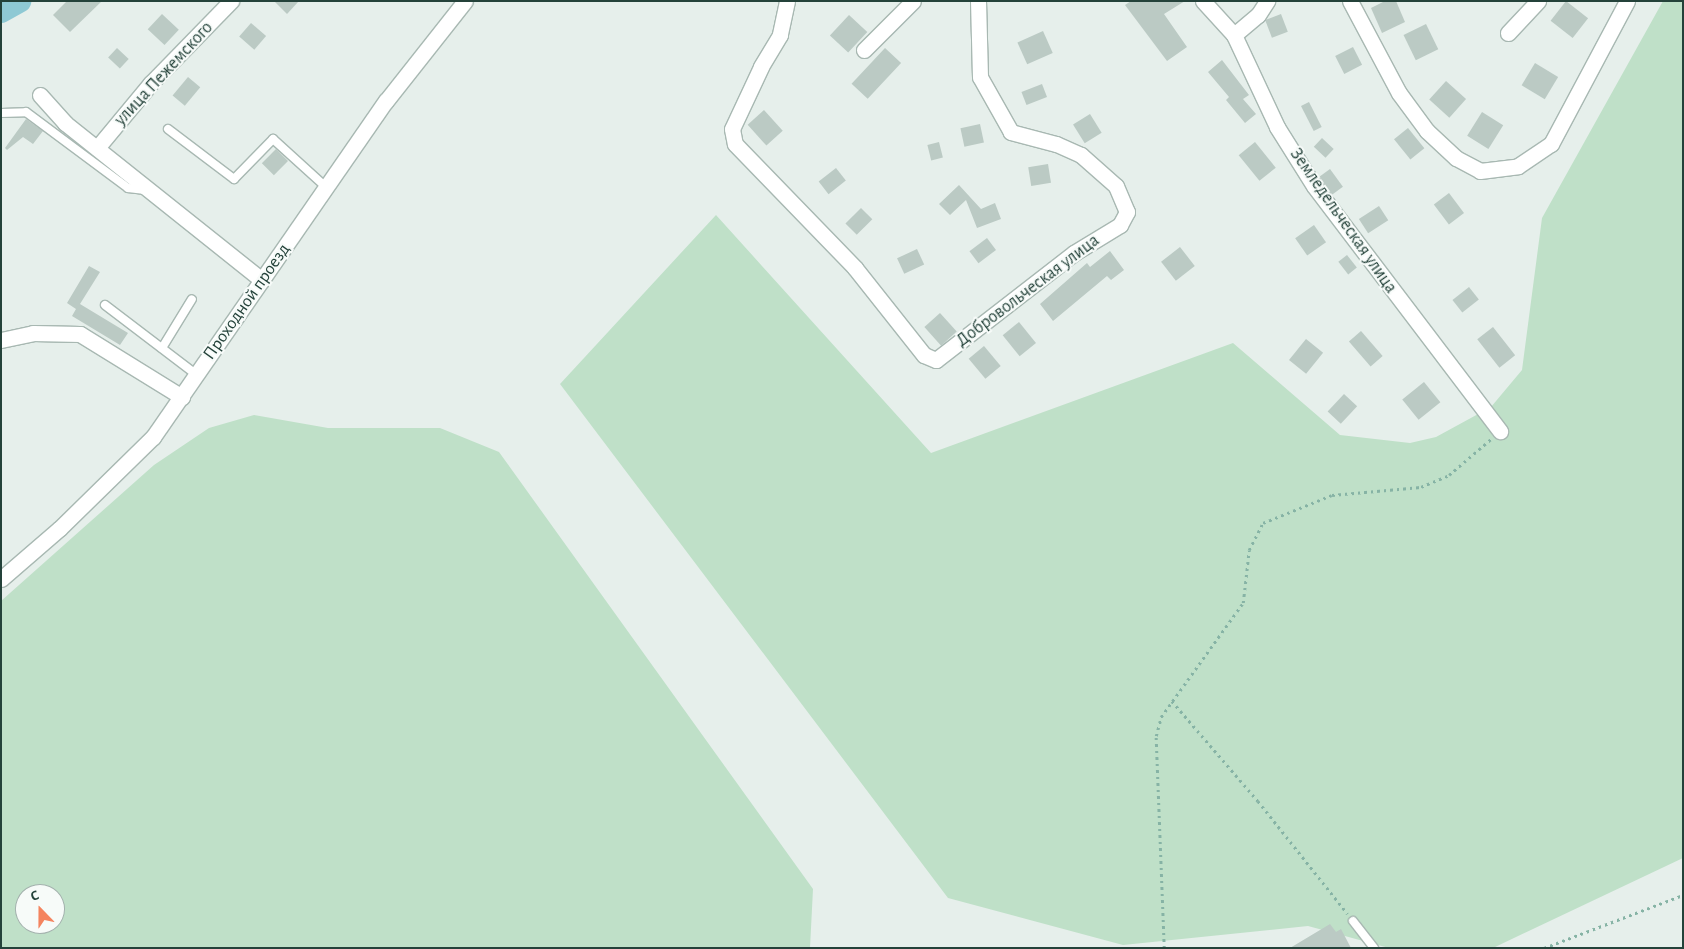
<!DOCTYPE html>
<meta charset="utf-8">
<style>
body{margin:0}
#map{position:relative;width:1684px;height:949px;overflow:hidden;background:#e6efeb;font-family:"Alegreya Sans",sans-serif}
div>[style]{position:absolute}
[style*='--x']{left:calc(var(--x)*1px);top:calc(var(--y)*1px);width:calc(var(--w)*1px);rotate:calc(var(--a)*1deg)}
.green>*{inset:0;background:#bfe0c8}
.river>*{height:24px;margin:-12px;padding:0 12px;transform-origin:12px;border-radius:12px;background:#8ec9d4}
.building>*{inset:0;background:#bbcac4;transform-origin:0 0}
.path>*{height:2.5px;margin-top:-1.25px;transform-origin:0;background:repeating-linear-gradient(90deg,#86b3a5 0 2.5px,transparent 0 6.5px)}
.roads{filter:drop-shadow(1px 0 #a8b8b2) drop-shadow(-1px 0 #a8b8b2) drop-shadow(0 1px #a8b8b2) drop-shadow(0 -1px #a8b8b2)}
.service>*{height:8px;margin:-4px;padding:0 4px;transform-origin:4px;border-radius:4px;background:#fff}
.minor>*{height:15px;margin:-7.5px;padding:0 7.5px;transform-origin:7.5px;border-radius:7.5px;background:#fff}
.tertiary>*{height:15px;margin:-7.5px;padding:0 7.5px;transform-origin:7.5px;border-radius:7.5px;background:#fff}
span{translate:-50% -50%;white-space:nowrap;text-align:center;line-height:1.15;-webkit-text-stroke:4px #f7fbf9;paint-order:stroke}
.street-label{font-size:18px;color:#24423a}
.frame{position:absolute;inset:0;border:2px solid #24423a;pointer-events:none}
.north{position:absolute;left:15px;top:884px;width:50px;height:50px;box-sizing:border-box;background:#f7fbf9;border:1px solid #a3b1ad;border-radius:50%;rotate:338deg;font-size:14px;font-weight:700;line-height:20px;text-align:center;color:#24423a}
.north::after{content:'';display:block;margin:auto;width:18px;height:22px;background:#f4845f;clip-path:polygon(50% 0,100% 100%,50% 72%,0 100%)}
</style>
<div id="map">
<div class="green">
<div style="clip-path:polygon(1663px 1px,1683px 1px,1683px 858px,1493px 948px,1389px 948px,1308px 926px,1123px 945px,948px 898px,560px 384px,716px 215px,931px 453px,1233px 343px,1340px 435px,1410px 443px,1436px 437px,1491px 407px,1522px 370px,1542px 218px)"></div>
<div style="clip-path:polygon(evenodd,254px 415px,328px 428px,440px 428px,499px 452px,813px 889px,810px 948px,1px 948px,1px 601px,154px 465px,209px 428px,254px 415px,25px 894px,55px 894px,55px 924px,25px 924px,25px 894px)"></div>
</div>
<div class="river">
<div style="--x:1;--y:11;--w:21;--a:-29"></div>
</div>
<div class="building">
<div style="clip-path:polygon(67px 1px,102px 1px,70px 32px,53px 15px)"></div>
<div style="clip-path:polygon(274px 1px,299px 1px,287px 14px)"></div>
<div style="clip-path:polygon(1131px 1px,1185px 1px,1164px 14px,1187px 47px,1167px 61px,1125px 5px)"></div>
<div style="clip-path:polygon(1385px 1px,1396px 1px,1405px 22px,1382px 33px,1371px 8px)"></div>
<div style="left:1566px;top:1px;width:28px;height:25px;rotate:38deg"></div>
<div style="left:162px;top:14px;width:23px;height:21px;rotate:43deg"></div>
<div style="left:1281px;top:14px;width:19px;height:17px;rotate:69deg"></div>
<div style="left:849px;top:15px;width:25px;height:28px;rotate:43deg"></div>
<div style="left:251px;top:23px;width:20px;height:18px;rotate:41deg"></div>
<div style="left:1426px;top:24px;width:28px;height:25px;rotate:64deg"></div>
<div style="left:1043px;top:31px;width:24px;height:28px;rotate:66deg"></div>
<div style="left:1353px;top:47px;width:20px;height:20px;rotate:63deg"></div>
<div style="left:117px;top:48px;width:16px;height:13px;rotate:43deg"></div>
<div style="left:885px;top:48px;width:22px;height:49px;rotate:43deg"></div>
<div style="clip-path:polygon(1222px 60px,1249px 95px,1243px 99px,1256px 114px,1245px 123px,1226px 100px,1229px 97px,1208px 72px)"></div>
<div style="left:1535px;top:63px;width:27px;height:26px;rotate:31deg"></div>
<div style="left:188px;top:77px;width:16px;height:24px;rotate:40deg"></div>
<div style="left:1446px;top:81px;width:27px;height:25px;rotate:42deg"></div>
<div style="left:1042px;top:84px;width:14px;height:22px;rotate:69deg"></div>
<div style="left:1309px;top:102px;width:28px;height:9px;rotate:63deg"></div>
<div style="left:764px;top:110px;width:28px;height:22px;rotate:48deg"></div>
<div style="left:1482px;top:112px;width:25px;height:28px;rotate:32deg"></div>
<div style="left:1090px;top:114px;width:22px;height:20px;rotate:58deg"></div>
<div style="clip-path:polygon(26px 119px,43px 131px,33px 144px,23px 137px,7px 150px,5px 148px)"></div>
<div style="left:980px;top:124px;width:19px;height:20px;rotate:78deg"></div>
<div style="left:1408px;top:128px;width:26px;height:18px;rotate:51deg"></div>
<div style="left:1322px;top:138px;width:16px;height:12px;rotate:43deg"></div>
<div style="left:939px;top:142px;width:16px;height:12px;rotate:76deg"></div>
<div style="left:1255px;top:142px;width:33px;height:21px;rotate:51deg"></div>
<div style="left:276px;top:149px;width:17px;height:20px;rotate:45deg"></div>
<div style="left:1048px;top:164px;width:19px;height:20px;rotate:81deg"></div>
<div style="left:836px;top:168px;width:16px;height:22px;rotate:52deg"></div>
<div style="left:1330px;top:169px;width:22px;height:14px;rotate:54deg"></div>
<div style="clip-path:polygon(959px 185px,981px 209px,995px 203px,1001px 219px,977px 228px,966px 200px,950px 215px,939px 204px)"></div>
<div style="left:1449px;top:193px;width:25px;height:19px;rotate:53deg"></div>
<div style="left:1379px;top:206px;width:17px;height:24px;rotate:57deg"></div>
<div style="left:861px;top:208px;width:16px;height:22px;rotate:45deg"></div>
<div style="left:1314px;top:225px;width:21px;height:23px;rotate:55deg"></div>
<div style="left:987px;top:238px;width:15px;height:22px;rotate:53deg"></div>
<div style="left:1180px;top:247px;width:24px;height:24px;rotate:52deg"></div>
<div style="left:917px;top:249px;width:17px;height:22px;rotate:65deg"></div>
<div style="clip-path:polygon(1110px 251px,1124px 270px,1111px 280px,1107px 276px,1053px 321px,1040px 304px,1087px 263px,1090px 267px)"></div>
<div style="left:1347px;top:255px;width:16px;height:11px;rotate:52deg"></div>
<div style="clip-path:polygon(89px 266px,100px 272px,80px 304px,128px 333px,120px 345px,72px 316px,76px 309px,67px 303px)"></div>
<div style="left:1469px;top:287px;width:16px;height:21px;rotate:52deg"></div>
<div style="left:940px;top:313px;width:25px;height:21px;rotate:48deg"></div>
<div style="left:1019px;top:322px;width:27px;height:21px;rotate:51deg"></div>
<div style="left:1493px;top:327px;width:36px;height:20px;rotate:52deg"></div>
<div style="left:1361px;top:331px;width:33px;height:16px;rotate:49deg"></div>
<div style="left:1306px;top:339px;width:22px;height:27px;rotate:39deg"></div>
<div style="left:984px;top:346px;width:26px;height:20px;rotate:50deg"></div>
<div style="left:1424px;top:382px;width:26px;height:28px;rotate:51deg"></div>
<div style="left:1344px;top:394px;width:18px;height:24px;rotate:43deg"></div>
<div style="clip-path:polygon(1330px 924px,1336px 932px,1341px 929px,1351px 948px,1290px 948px)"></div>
</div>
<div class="path">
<div style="--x:1172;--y:701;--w:132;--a:49.3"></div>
<div style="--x:1258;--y:801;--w:144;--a:51.5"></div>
<div style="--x:1164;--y:948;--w:212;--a:-92.2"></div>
<div style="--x:1156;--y:736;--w:20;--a:-75"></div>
<div style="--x:1161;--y:717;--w:140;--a:-54.3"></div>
<div style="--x:1243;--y:603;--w:53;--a:-83.5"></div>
<div style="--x:1249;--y:550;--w:30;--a:-63"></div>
<div style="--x:1263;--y:523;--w:74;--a:-22.1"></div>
<div style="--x:1332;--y:495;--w:89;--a:-5.1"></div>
<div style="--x:1421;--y:487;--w:30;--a:-23"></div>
<div style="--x:1449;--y:475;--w:55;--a:-40.6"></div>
<div style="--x:1544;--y:948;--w:149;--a:-20.9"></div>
</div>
<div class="roads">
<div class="service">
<div style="--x:1;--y:113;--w:25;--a:-2"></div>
<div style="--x:26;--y:112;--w:127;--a:36.7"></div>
<div style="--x:128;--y:188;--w:17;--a:7"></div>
<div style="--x:168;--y:129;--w:83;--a:37.1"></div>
<div style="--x:234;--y:179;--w:56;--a:-45.7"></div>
<div style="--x:273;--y:139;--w:72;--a:42.2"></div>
<div style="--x:105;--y:305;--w:116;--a:37.3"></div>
<div style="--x:162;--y:348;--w:57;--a:-58.5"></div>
<div style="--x:1353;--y:921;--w:34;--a:52"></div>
</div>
<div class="minor">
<div style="--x:787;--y:1;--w:35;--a:102"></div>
<div style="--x:780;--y:35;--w:37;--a:121"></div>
<div style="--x:761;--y:67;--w:68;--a:115.1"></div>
<div style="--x:732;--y:129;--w:15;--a:79"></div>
<div style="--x:735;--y:144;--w:173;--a:45.9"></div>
<div style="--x:855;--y:268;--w:111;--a:51.6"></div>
<div style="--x:924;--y:355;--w:13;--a:23"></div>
<div style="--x:936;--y:360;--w:175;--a:-37.8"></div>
<div style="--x:1074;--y:253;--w:54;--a:-31.3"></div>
<div style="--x:1120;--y:225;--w:15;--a:-62"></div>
<div style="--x:1127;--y:212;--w:28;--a:-113"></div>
<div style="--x:1116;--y:186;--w:47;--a:-138.5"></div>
<div style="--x:1081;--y:155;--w:27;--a:-156"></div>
<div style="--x:1056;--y:144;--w:47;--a:-165.1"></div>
<div style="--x:1011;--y:132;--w:63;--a:-119.4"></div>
<div style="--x:980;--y:77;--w:76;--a:-91.5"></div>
<div style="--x:1203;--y:1;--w:46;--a:47.6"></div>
<div style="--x:1234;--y:35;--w:102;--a:64.9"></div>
<div style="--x:1277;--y:127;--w:70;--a:57.9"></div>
<div style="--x:1314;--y:186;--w:308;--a:52.8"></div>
<div style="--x:1350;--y:1;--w:104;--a:62"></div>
<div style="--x:1399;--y:93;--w:47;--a:53.6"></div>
<div style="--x:1427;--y:131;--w:40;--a:43"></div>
<div style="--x:1456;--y:158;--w:27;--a:28"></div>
<div style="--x:1480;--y:171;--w:38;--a:-7"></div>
<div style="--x:1518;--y:166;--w:40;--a:-34"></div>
<div style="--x:1551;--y:144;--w:162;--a:-62"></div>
<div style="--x:1508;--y:33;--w:44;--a:-46.8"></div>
<div style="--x:1234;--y:35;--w:31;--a:-40"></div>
<div style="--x:1258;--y:15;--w:17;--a:-57"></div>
<div style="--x:864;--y:50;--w:69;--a:-45"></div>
<div style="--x:40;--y:95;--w:38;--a:48"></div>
<div style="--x:65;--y:123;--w:252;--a:38.6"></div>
<div style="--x:97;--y:148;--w:85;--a:-50.3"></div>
<div style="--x:151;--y:83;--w:115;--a:-45.7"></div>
<div style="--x:1;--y:340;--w:33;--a:-12"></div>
<div style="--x:33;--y:333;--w:47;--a:1.2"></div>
<div style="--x:80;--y:334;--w:120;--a:31.7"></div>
</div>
<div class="tertiary">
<div style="--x:1;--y:579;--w:77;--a:-40.8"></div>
<div style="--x:59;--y:529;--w:132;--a:-44.4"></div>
<div style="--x:153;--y:437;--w:409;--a:-55.3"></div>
<div style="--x:386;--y:101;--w:127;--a:-51.7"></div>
</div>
</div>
<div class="street-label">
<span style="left:164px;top:74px;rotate:-47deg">улица Пежемского</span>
<span style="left:1343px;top:221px;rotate:55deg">Земледельческая улица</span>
<span style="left:1028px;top:291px;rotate:-37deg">Добровольческая улица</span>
<span style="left:247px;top:302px;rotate:-55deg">Проходной проезд</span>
</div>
<div class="frame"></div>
<div class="north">С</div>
</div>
